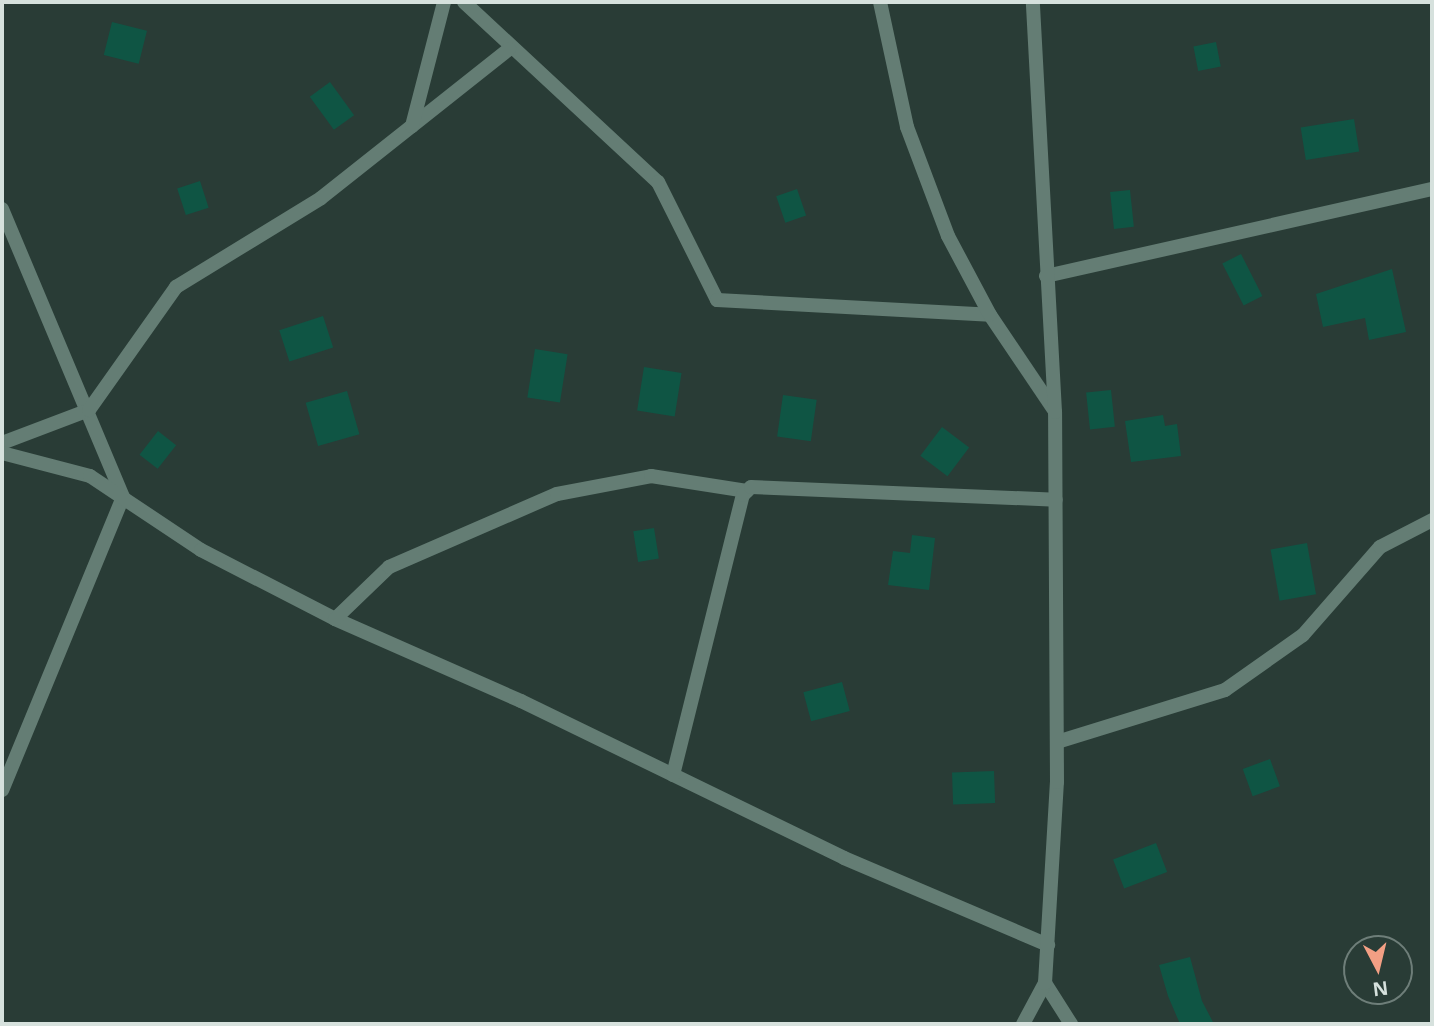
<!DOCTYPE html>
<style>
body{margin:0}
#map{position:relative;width:1434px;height:1026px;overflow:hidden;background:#293c36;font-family:"Noto Sans",sans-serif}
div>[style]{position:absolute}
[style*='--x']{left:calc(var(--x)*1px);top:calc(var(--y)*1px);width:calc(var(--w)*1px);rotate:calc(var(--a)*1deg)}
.building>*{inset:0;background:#0f5544;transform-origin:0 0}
.minor>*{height:14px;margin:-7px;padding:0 7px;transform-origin:7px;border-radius:7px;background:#647d74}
span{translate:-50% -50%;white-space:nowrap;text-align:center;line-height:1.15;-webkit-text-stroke:5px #293c36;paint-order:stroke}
.frame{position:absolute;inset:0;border:4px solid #d6e1dd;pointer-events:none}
.north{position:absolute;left:1343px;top:935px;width:70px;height:70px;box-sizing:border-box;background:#293c36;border:2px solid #6e7e79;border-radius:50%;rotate:173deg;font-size:19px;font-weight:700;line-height:28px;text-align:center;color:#d6e1dd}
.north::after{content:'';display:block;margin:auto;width:24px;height:32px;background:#f39f84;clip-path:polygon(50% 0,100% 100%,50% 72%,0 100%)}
</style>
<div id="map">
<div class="building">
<div style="left:112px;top:22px;width:36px;height:34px;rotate:14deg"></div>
<div style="left:1216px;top:42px;width:25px;height:23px;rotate:79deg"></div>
<div style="left:330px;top:82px;width:41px;height:25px;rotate:54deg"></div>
<div style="left:1354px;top:119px;width:33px;height:54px;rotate:81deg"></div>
<div style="left:200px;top:181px;width:28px;height:24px;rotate:72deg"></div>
<div style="left:797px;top:189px;width:28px;height:22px;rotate:71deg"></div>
<div style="left:1130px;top:190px;width:37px;height:20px;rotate:84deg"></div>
<div style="left:1241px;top:254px;width:47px;height:21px;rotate:63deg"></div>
<div style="clip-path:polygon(1392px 269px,1406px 332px,1369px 340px,1365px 318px,1323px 327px,1316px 294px)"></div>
<div style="left:323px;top:316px;width:33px;height:46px;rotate:72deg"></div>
<div style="left:535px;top:349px;width:33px;height:49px;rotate:9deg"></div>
<div style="left:644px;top:367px;width:38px;height:44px;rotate:9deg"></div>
<div style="left:1111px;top:390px;width:37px;height:25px;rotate:84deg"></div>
<div style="left:347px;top:391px;width:45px;height:43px;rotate:74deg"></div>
<div style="left:783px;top:395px;width:34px;height:42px;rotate:8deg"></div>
<div style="clip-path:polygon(1163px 415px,1165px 426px,1177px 424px,1181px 456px,1131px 462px,1125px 421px)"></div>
<div style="left:942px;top:427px;width:34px;height:36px;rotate:37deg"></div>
<div style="left:158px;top:431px;width:23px;height:30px;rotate:38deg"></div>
<div style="left:654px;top:528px;width:31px;height:21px;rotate:81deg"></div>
<div style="clip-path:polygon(912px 535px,935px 538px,929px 590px,888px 585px,893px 551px,910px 553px)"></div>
<div style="left:1307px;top:543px;width:52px;height:37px;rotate:80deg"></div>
<div style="left:842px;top:682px;width:30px;height:40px;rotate:75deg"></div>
<div style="left:1270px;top:759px;width:29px;height:29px;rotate:70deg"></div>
<div style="left:994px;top:771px;width:32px;height:42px;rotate:88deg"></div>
<div style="left:1156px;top:843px;width:31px;height:46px;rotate:69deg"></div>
<div style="clip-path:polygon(1190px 957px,1202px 1001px,1214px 1024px,1180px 1024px,1168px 996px,1159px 965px)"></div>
</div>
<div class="minor">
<div style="--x:464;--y:2;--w:265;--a:42.9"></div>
<div style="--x:658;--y:182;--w:132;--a:63.4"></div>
<div style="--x:717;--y:300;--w:273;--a:3.1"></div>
<div style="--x:990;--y:315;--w:115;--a:56"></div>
<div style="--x:880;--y:2;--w:128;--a:77.8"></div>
<div style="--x:907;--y:127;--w:116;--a:69.4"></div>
<div style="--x:948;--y:236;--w:89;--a:62"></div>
<div style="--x:412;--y:126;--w:124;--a:-38.4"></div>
<div style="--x:2;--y:209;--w:312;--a:67.2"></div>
<div style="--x:123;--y:497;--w:317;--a:112.4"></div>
<div style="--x:1046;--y:276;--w:396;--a:-12.7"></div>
<div style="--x:2;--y:443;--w:93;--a:-20.8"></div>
<div style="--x:89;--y:410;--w:151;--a:-54.7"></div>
<div style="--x:176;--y:287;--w:170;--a:-31.5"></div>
<div style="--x:321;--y:198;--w:116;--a:-38.4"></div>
<div style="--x:412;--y:126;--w:128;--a:-75.5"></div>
<div style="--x:2;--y:453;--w:91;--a:14.6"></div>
<div style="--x:90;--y:476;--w:133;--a:33.7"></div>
<div style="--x:201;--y:550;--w:151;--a:27.2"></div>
<div style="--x:335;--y:619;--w:203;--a:23.8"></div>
<div style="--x:521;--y:701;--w:359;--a:25.9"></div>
<div style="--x:844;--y:858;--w:222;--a:23.1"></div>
<div style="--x:335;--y:619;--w:75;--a:-43.9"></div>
<div style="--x:389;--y:567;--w:183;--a:-23.5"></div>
<div style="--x:557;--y:494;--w:96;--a:-10.8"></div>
<div style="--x:651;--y:476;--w:97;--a:8.9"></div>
<div style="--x:1057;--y:742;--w:176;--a:-17.2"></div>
<div style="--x:1225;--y:690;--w:95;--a:-35.2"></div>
<div style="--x:1303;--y:635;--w:117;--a:-48.8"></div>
<div style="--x:1380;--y:547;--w:59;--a:-27.4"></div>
<div style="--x:673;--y:775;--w:289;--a:-76"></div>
<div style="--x:743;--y:495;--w:11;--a:-45"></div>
<div style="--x:751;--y:487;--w:305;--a:2.4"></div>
<div style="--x:1045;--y:983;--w:49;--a:57.6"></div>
<div style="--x:1023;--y:1024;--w:47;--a:-61.8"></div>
<div style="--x:1045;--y:983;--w:201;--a:-86.6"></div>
<div style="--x:1057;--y:782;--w:370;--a:-90.3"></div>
<div style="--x:1055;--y:412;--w:411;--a:-93.1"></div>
</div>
<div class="frame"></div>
<div class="north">N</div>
</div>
